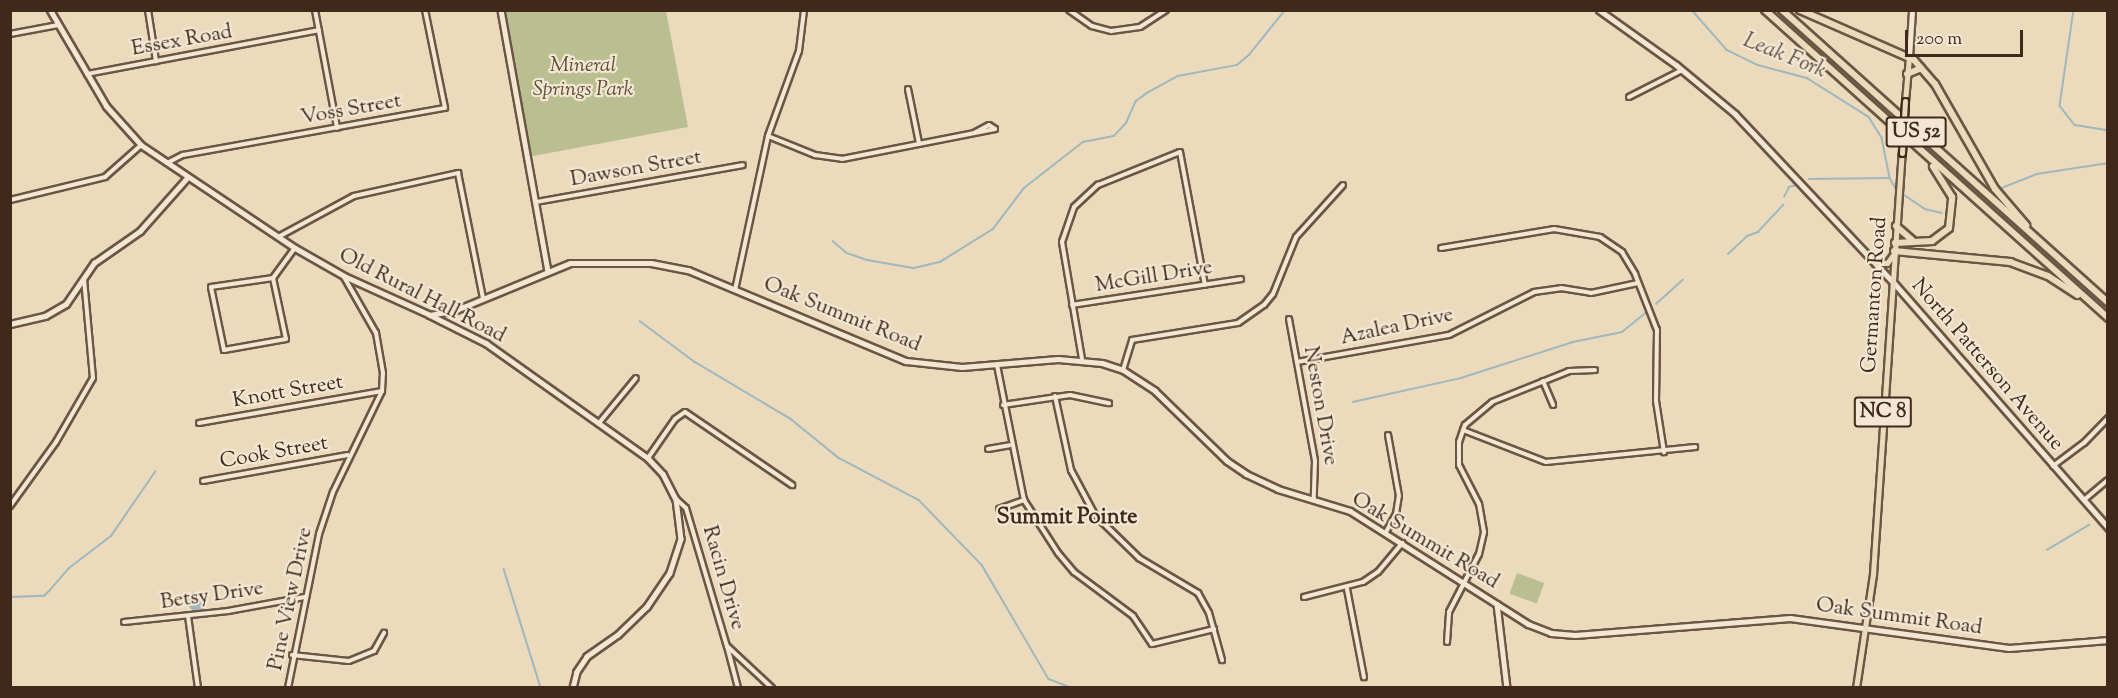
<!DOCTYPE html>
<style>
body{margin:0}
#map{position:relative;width:2118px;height:698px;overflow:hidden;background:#ecdabd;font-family:"Sorts Mill Goudy",serif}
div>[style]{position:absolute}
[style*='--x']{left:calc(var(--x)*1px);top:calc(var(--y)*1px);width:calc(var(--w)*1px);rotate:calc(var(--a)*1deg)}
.green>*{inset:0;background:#b9bf90;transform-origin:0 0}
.water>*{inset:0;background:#9eb8bc}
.stream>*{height:1.5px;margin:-0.75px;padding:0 0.75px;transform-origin:0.75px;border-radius:0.75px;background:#9eb8bc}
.roads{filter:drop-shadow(2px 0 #6b5543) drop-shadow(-2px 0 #6b5543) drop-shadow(0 2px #6b5543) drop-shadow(0 -2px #6b5543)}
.minor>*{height:4px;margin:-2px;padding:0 2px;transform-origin:2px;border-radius:2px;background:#f3e7d4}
.tertiary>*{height:4.5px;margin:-2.25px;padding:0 2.25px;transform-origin:2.25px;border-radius:2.25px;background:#f3e7d4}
.secondary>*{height:5px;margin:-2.5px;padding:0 2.5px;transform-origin:2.5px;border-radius:2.5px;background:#f3e7d4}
.primary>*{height:5px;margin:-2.5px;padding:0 2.5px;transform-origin:2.5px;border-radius:2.5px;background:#ecdabd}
.motorway>*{height:6px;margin:-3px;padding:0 3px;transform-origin:3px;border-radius:3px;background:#ecdabd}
.bridges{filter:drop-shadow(2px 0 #40291a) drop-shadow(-2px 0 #40291a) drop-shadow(0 2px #40291a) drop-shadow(0 -2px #40291a)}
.primary-bridge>*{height:5px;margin:-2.5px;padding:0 2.5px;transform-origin:2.5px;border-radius:2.5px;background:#ecdabd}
span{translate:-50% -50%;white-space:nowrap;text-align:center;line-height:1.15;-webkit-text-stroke:4.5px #f3e7d4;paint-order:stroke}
.shield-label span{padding:2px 4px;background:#f3e7d4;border:2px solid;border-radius:4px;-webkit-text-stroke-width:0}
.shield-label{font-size:20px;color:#40291a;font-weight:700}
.street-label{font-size:21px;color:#40291a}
.park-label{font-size:21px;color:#5e4e38;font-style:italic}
.water-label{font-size:22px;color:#584d42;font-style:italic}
.neighbourhood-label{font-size:22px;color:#40291a;font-weight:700}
.frame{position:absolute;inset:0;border:12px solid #40291a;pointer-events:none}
.scale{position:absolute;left:1905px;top:30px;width:118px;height:27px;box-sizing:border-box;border:3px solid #40291a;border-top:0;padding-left:8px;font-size:18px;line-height:21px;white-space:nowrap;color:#40291a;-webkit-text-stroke:4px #f3e7d4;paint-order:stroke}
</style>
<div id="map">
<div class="green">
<div style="clip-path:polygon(502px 11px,666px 11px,688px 127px,528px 157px)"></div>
<div style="left:1517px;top:573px;width:29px;height:22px;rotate:20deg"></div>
</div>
<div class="water">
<div style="clip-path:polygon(193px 591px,204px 607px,203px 611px,195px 613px,185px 602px)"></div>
</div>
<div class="stream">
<div style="--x:1692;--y:10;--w:53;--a:48.8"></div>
<div style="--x:1727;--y:50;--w:34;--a:26"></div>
<div style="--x:1758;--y:65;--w:51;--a:14.9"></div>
<div style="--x:1807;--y:78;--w:73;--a:32.2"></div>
<div style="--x:1869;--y:117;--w:25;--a:58"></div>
<div style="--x:1882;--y:138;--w:41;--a:78.7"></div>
<div style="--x:1890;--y:178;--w:13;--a:61"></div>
<div style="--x:2074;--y:10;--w:97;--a:98.3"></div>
<div style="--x:2060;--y:106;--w:24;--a:52"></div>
<div style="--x:2075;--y:125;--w:33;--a:9"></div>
<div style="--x:1809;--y:179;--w:80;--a:-0.7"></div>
<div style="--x:1999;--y:189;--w:41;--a:-21.5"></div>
<div style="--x:2037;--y:174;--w:72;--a:-8.8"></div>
<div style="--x:1903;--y:194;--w:27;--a:34"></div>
<div style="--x:1925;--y:209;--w:17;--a:13"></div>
<div style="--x:1784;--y:197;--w:11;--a:-63"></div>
<div style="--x:1789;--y:187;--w:8;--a:-14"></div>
<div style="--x:833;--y:241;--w:18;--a:41"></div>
<div style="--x:847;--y:253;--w:21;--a:19"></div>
<div style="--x:867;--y:260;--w:48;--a:9.7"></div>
<div style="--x:914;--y:268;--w:27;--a:-13"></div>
<div style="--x:940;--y:262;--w:62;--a:-31.9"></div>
<div style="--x:993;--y:229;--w:51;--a:-52.9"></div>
<div style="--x:1024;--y:188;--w:75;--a:-37.9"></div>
<div style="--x:1083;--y:142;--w:32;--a:-11"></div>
<div style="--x:1114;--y:136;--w:18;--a:-47"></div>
<div style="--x:1126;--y:123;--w:24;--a:-66"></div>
<div style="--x:1136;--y:101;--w:14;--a:-36"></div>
<div style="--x:1147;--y:93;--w:35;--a:-29"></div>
<div style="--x:1178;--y:76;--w:60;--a:-10.6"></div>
<div style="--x:1237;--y:65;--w:16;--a:-40"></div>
<div style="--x:1249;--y:55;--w:58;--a:-51.3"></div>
<div style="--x:1728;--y:254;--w:26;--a:-43"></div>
<div style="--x:1747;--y:236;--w:12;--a:-20"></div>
<div style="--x:1758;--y:232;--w:37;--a:-47"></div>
<div style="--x:1656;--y:304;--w:36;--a:-42"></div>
<div style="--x:640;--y:321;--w:69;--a:36.7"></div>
<div style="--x:695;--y:362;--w:112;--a:30.7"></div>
<div style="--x:791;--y:419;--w:62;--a:39.1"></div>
<div style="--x:839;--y:458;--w:90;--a:27.7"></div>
<div style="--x:919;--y:500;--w:91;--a:45.9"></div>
<div style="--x:982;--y:565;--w:132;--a:59.6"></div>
<div style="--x:1049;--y:679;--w:25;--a:21"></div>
<div style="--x:1353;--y:402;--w:111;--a:-12.5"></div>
<div style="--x:1461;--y:378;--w:118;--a:-17.8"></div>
<div style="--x:1573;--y:342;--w:50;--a:-11.5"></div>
<div style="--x:1622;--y:332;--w:32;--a:-39"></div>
<div style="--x:2047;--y:550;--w:49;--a:-30.8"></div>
<div style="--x:504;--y:569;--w:125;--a:72.7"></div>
<div style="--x:10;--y:597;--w:34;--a:-2"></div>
<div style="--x:44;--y:596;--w:8;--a:-45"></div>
<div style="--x:50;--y:590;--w:29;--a:-49"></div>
<div style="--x:69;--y:568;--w:53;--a:-37.3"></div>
<div style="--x:111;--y:536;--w:78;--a:-55.5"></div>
</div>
<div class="roads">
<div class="minor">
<div style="--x:148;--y:10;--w:52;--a:81.1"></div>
<div style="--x:315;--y:10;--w:120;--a:79.4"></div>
<div style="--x:1069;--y:10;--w:28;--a:35"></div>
<div style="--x:1092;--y:26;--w:20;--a:15"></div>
<div style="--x:1111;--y:31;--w:29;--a:-8"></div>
<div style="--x:1140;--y:27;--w:31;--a:-33"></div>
<div style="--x:10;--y:34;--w:49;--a:-10.6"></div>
<div style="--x:87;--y:74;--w:236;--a:-10.7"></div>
<div style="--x:908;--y:89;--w:55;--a:78.5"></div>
<div style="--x:1629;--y:97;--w:59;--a:-27"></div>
<div style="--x:768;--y:136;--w:51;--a:22"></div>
<div style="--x:815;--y:155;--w:27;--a:8"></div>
<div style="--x:842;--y:159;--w:156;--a:-11.1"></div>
<div style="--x:995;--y:129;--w:7;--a:-146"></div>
<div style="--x:989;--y:125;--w:17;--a:152"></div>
<div style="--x:167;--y:163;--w:18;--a:-27"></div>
<div style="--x:183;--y:155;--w:266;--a:-10.2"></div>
<div style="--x:445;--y:108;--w:100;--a:-101.5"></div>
<div style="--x:10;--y:200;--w:98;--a:-13.6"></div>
<div style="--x:105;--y:177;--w:48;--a:-41.6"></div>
<div style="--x:536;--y:202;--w:210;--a:-10.1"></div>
<div style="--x:280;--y:236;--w:84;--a:-28.4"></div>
<div style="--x:354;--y:196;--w:107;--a:-12.5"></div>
<div style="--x:458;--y:173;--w:127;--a:78.7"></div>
<div style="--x:1441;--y:248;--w:115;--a:-9.5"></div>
<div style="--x:1554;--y:229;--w:47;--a:9.9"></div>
<div style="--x:1600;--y:237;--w:27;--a:34"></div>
<div style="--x:1622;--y:252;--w:26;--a:59"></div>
<div style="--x:1635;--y:274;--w:60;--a:68.6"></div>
<div style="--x:1657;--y:330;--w:71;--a:90.8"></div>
<div style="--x:1656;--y:401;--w:52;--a:81.1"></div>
<div style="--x:273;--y:278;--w:62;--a:78"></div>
<div style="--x:286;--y:339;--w:63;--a:169.9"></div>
<div style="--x:224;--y:350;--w:64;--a:-101.7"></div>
<div style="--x:211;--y:287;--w:63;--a:-8.3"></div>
<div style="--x:273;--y:278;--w:37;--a:-54"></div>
<div style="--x:735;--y:290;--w:157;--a:-77.9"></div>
<div style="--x:768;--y:136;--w:90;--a:-70"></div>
<div style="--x:799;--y:51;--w:41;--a:-83"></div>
<div style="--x:1072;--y:305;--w:171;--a:-8.7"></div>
<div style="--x:1289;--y:319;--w:144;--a:79.6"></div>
<div style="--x:1315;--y:461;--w:37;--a:92"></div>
<div style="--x:1082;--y:359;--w:119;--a:-99.7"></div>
<div style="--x:1062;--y:242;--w:37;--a:-71"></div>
<div style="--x:1074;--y:207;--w:33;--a:-43"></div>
<div style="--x:1098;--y:185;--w:88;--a:-21.9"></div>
<div style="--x:1180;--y:152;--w:135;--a:79.4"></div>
<div style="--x:1297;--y:362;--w:154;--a:-10.1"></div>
<div style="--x:1449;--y:335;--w:95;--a:-26.8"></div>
<div style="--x:1534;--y:292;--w:27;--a:-8"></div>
<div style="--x:1561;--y:288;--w:30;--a:9"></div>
<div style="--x:1591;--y:293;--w:48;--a:-12"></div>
<div style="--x:997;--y:365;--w:138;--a:78.7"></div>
<div style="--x:1024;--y:500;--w:63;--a:57.3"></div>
<div style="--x:1058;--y:553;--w:25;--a:50"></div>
<div style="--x:1074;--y:572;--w:74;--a:36.7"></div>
<div style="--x:1133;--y:616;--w:34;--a:56"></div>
<div style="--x:1152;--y:644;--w:64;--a:-13.6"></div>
<div style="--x:1123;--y:370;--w:31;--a:-73"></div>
<div style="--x:1132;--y:340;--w:107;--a:-9.1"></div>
<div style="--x:1238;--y:323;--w:32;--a:-35"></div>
<div style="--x:1264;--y:305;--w:14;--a:-51"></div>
<div style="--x:1273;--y:294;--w:61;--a:-68"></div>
<div style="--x:1296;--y:237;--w:70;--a:-47.9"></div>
<div style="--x:1543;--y:381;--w:26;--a:67"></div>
<div style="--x:1055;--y:396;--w:76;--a:77.8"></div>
<div style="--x:1071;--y:470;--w:51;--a:61.9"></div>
<div style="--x:1095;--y:515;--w:62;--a:44.3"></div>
<div style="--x:1139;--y:558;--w:69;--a:30.7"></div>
<div style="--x:1198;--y:593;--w:23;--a:61"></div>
<div style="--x:1209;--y:613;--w:49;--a:74.5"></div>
<div style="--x:1003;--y:405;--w:68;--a:-8.5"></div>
<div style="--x:1070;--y:395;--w:40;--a:12"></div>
<div style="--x:199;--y:423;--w:186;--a:-9.9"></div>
<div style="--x:599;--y:423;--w:58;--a:-50.6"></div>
<div style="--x:1463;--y:430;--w:89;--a:21.1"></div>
<div style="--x:1546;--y:462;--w:150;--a:-5.7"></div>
<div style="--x:988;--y:449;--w:22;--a:-10"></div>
<div style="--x:648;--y:458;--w:47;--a:-55.3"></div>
<div style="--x:675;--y:419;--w:12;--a:-35"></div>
<div style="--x:685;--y:412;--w:130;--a:34.3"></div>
<div style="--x:2053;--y:466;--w:39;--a:-37"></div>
<div style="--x:2084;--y:443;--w:35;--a:-46"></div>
<div style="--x:203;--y:481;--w:147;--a:-10.2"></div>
<div style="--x:676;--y:499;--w:13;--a:42"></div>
<div style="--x:686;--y:508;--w:144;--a:73.5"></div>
<div style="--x:727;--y:646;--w:62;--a:43"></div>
<div style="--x:2084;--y:500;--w:31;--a:-40"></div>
<div style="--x:10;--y:506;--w:79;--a:-54.3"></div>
<div style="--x:56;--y:442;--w:74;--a:-60"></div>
<div style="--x:93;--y:378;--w:98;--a:-95.2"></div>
<div style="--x:999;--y:509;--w:27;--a:-20"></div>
<div style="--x:1386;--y:532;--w:21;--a:-61"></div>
<div style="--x:1396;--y:514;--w:18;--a:-81"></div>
<div style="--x:1399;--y:496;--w:62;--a:-100.2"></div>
<div style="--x:1347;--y:589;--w:90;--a:79.1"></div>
<div style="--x:1304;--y:597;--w:61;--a:-14.3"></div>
<div style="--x:1363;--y:582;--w:18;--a:-34"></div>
<div style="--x:1378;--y:572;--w:38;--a:-50"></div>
<div style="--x:188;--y:616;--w:73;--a:82.1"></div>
<div style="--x:124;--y:622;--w:105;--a:-6"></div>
<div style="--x:228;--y:611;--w:78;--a:-10.3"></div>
<div style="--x:1447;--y:642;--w:30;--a:-86"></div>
<div style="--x:1449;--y:612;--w:65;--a:-62.7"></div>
<div style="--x:1479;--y:554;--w:23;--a:-77"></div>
<div style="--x:1484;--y:532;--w:28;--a:-100"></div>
<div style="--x:1479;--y:504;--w:44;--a:-117.1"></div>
<div style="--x:1459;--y:465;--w:23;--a:-90"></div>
<div style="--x:1459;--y:442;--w:18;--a:-71"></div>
<div style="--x:1465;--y:425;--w:35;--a:-40"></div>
<div style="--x:1492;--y:402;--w:83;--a:-21.9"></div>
<div style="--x:1569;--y:371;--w:26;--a:-2"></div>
<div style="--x:727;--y:646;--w:43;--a:75.3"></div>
<div style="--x:292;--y:655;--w:57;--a:6"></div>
<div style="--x:349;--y:661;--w:27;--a:-22"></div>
<div style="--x:374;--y:651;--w:21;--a:-61"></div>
<div style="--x:288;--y:688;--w:157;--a:-78.6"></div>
<div style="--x:319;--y:534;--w:44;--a:-71.6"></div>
<div style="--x:333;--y:492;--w:112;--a:-64.1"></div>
<div style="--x:382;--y:391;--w:18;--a:-87"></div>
<div style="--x:383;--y:373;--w:41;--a:-99.9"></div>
<div style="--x:376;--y:333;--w:64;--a:-119.7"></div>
</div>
<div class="tertiary">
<div style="--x:501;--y:10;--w:264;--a:79.8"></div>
<div style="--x:430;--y:315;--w:63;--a:26.6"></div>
<div style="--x:486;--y:343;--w:199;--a:35.4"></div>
<div style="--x:648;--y:458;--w:22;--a:47"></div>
<div style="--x:663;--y:474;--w:28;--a:63"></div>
<div style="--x:676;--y:499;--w:40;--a:82.9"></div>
<div style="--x:681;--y:539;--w:36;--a:108"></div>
<div style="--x:670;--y:573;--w:41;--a:124.1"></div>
<div style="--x:647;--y:607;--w:40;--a:136"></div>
<div style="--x:618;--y:635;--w:38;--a:145"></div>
<div style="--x:587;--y:657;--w:18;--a:124"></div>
<div style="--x:577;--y:672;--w:16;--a:104"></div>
<div style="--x:10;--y:324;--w:36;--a:-13"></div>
<div style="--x:45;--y:316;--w:24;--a:-30"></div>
<div style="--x:66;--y:304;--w:50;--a:-55.7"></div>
<div style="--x:94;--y:263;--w:56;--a:-34.8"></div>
<div style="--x:140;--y:231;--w:71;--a:-48.4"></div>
<div style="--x:1497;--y:604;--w:85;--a:83.2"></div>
</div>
<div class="secondary">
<div style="--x:50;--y:10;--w:111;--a:59.7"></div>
<div style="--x:106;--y:106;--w:52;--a:48.1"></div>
<div style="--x:141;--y:145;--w:185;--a:33.8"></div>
<div style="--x:295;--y:248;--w:56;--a:29.7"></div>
<div style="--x:344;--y:276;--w:94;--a:24.4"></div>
<div style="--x:430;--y:315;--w:26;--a:-11"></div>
<div style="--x:456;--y:310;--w:123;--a:-22.4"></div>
<div style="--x:570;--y:263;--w:81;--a:0"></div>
<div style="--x:651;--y:263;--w:38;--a:11"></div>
<div style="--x:688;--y:270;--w:236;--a:22.7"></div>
<div style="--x:906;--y:361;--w:56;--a:6.1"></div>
<div style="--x:962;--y:367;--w:96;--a:-4.8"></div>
<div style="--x:1058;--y:359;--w:44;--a:5.2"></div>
<div style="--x:1102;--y:363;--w:22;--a:18"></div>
<div style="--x:1123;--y:370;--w:38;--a:33"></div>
<div style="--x:1155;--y:391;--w:100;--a:44.2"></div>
<div style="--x:1227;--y:461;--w:23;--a:34"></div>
<div style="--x:1246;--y:474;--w:35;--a:25"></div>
<div style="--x:1278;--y:489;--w:75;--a:17"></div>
<div style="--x:1350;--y:511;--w:211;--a:32.4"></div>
<div style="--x:1528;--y:624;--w:25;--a:21"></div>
<div style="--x:1551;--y:633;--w:24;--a:5"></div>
<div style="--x:1575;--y:635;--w:216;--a:-4.5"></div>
<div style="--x:1790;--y:618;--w:221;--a:7.8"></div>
<div style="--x:2009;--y:648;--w:99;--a:-4.6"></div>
<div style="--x:1599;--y:10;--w:95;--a:35.5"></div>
<div style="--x:1676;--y:65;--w:77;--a:39.7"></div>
<div style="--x:1735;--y:114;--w:231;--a:46.8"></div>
<div style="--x:1893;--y:282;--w:327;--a:48.8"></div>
<div style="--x:1909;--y:57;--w:47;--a:-86.3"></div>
</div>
<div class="primary">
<div style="--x:1905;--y:101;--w:44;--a:-84.8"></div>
<div style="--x:1875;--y:263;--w:12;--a:0"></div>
<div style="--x:1887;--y:263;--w:10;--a:-53"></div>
<div style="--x:1856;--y:688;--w:115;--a:-81.5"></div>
<div style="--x:1873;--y:574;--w:422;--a:-86.1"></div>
</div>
<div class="motorway">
<div style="--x:1765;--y:10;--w:461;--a:41.9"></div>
<div style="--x:1782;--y:10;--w:438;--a:41.9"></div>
<div style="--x:1800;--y:10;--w:124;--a:23.7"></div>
<div style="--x:1914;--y:60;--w:32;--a:49"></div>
<div style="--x:1935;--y:84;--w:121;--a:60.3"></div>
<div style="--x:1995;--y:189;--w:48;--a:49.3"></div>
<div style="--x:1907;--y:74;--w:15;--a:-23"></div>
<div style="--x:1896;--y:226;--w:21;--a:41"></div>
<div style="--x:1895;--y:243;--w:37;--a:-3"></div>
<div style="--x:1932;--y:241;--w:21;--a:-37"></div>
<div style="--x:1949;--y:228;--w:31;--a:-84"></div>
<div style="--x:1952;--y:197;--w:36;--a:-122"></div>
<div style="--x:1894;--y:251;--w:117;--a:5.4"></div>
<div style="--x:2010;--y:262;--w:40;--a:20.2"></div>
<div style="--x:2048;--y:276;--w:35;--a:33"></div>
</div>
</div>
<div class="bridges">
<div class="primary-bridge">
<div style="--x:1902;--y:153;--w:52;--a:-86.7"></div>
</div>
</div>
<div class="shield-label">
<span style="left:1916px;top:132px">US 52</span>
<span style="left:1883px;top:412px">NC 8</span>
</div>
<div class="street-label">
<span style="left:182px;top:41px;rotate:-10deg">Essex Road</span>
<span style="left:351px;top:110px;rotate:-10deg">Voss Street</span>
<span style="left:636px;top:169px;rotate:-10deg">Dawson Street</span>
<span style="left:1154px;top:277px;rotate:-9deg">McGill Drive</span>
<span style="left:1875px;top:295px;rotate:-86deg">Germanton Road</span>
<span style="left:422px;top:296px;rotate:27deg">Old Rural Hall Road</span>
<span style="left:842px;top:315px;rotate:22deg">Oak Summit Road</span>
<span style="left:1397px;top:327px;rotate:-12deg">Azalea Drive</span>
<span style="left:1987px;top:365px;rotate:49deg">North Patterson Avenue</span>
<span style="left:288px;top:392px;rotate:-10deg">Knott Street</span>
<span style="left:1320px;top:406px;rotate:80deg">Neston Drive</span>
<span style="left:274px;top:453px;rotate:-10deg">Cook Street</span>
<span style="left:1425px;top:541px;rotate:31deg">Oak Summit Road</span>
<span style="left:723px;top:578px;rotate:74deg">Racin Drive</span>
<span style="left:212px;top:596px;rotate:-8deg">Betsy Drive</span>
<span style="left:291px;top:599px;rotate:-78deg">Pine View Drive</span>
<span style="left:1899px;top:617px;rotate:8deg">Oak Summit Road</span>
</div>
<div class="park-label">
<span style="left:583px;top:78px">Mineral<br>Springs Park</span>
</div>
<div class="water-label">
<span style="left:1784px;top:57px;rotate:22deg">Leak Fork</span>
</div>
<div class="neighbourhood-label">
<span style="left:1067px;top:519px">Summit Pointe</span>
</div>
<div class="frame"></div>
<div class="scale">200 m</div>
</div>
